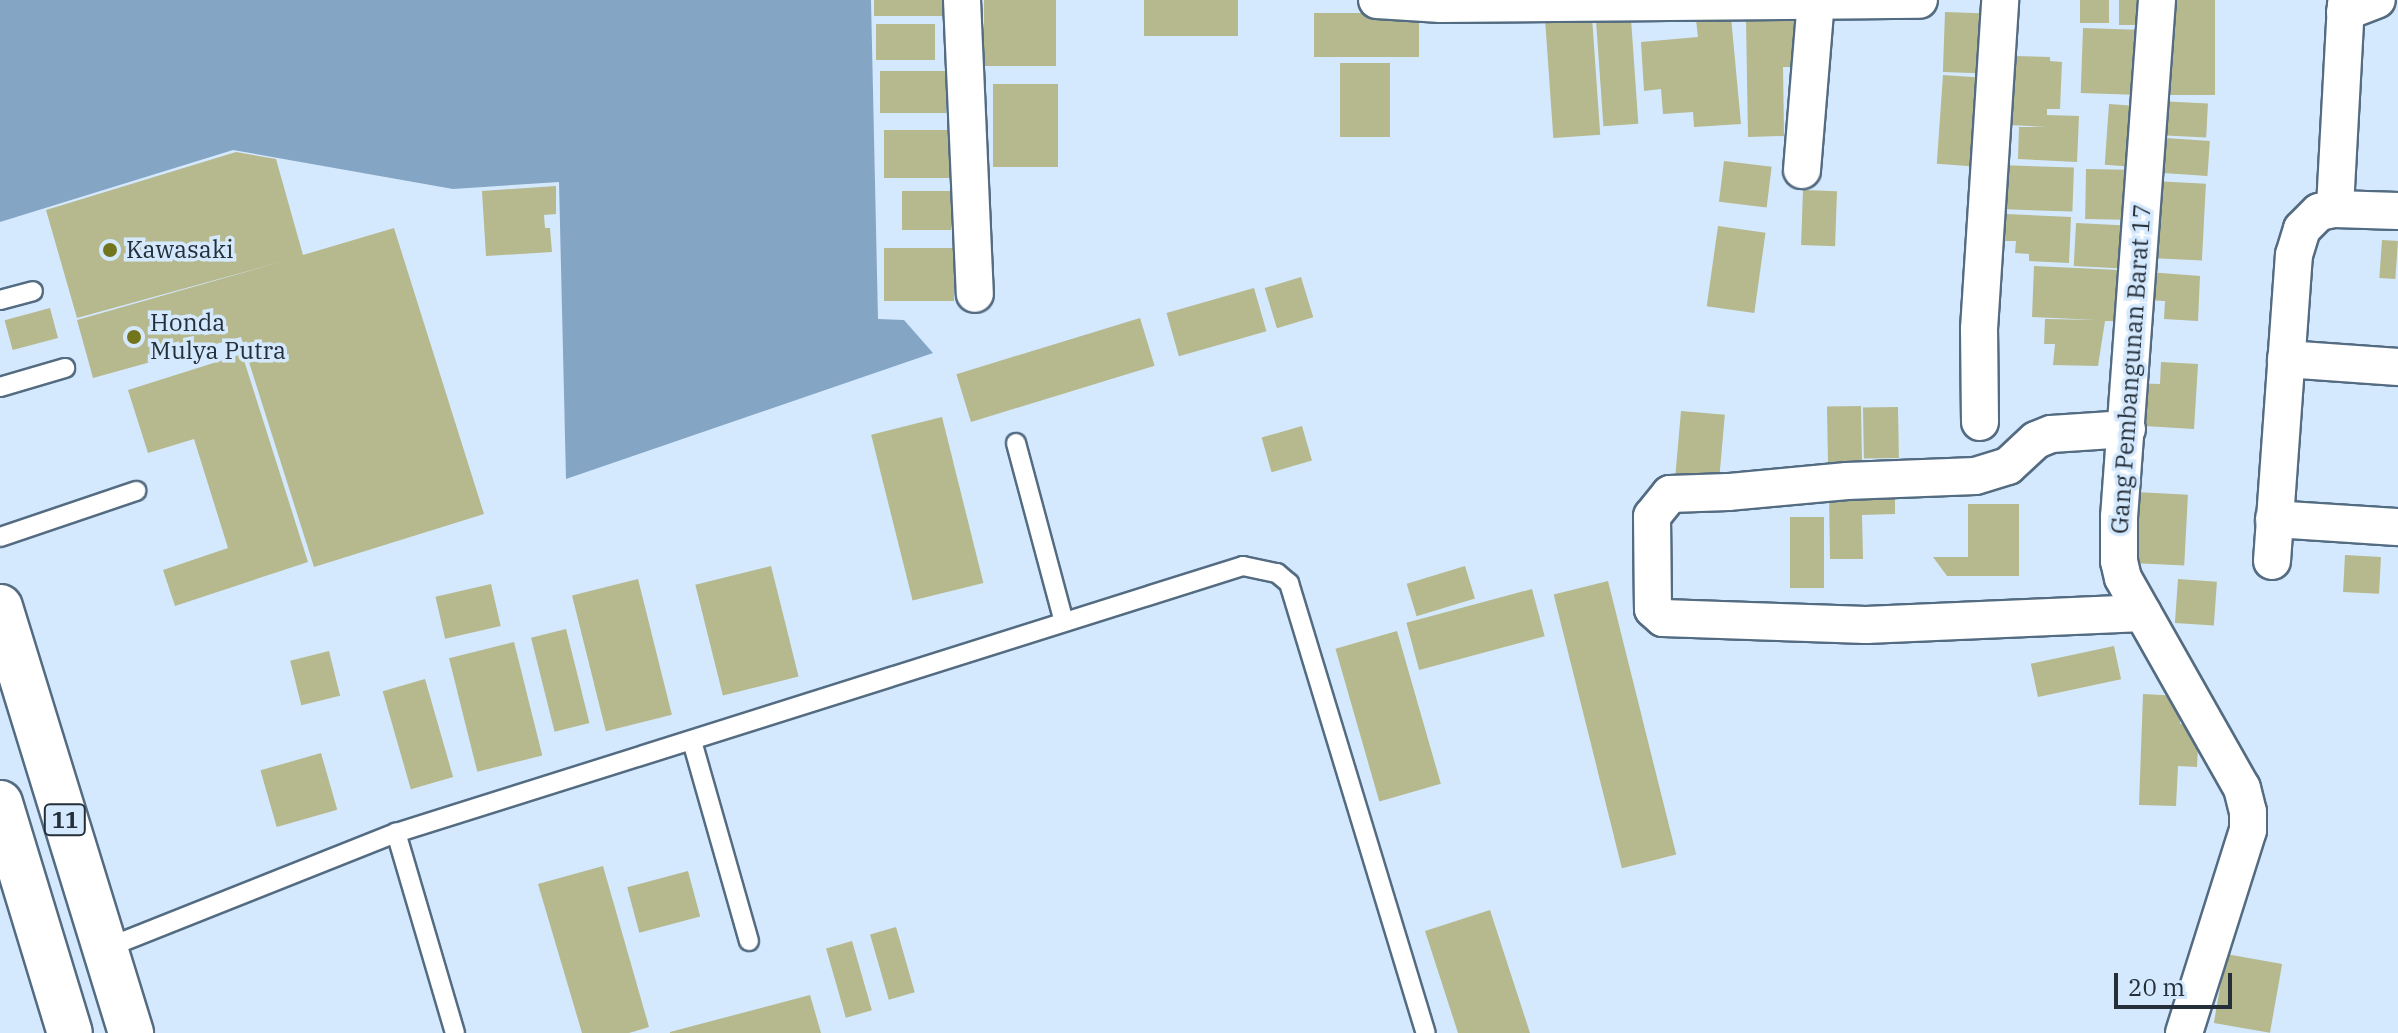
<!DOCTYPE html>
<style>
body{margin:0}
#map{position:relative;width:2398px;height:1033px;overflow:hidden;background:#d4e9fe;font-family:"IBM Plex Serif",serif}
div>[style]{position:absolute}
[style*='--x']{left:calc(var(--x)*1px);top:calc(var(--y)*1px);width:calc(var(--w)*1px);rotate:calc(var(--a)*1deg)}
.forest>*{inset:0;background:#85a5c5}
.building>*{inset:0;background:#b6b88d;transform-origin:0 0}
.roads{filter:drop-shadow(2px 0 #546c82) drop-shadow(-2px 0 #546c82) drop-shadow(0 2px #546c82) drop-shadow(0 -2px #546c82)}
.lane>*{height:18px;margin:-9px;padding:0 9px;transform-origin:9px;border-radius:9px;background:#fff}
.street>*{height:36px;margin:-18px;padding:0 18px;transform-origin:18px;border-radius:18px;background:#fff}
.highway>*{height:44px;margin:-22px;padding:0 22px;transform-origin:22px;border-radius:22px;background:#fff}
.dots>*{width:22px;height:22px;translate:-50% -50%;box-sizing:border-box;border:4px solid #d4e9fe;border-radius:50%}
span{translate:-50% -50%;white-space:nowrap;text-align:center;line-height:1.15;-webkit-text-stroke:7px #d4e9fe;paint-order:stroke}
.shield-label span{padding:2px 6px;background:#d4e9fe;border:2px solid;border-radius:6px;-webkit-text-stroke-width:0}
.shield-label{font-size:22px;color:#252f39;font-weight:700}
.poi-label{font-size:24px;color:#252f39}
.left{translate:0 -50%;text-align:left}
.street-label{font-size:24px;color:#252f39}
.scale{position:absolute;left:2114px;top:973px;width:118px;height:36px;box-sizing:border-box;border:4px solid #252f39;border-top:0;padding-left:10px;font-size:24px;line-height:28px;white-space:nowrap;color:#252f39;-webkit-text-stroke:6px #d4e9fe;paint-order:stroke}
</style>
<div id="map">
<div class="forest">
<div style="clip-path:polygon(0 0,871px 0,878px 319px,904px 320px,933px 353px,566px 479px,559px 182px,453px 189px,233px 150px,0 222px)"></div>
</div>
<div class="building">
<div style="left:874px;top:0;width:80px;height:16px"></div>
<div style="left:984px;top:0;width:72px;height:66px"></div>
<div style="left:1144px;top:0;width:94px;height:36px"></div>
<div style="left:2080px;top:0;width:29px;height:23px"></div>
<div style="left:2119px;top:0;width:25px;height:25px"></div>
<div style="left:2164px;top:0;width:51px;height:95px"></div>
<div style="left:1945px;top:12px;width:49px;height:60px;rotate:2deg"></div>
<div style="left:1419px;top:13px;width:44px;height:105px;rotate:90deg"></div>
<div style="left:1592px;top:17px;width:118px;height:47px;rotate:86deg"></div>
<div style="clip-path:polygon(1731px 17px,1741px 124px,1694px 127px,1693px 112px,1663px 114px,1661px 89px,1644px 91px,1641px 42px,1698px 37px,1696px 20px)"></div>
<div style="clip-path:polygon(1798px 18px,1799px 67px,1783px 67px,1784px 136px,1748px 137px,1746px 19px)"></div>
<div style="left:1631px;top:19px;width:105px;height:35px;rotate:86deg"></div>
<div style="left:876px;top:24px;width:59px;height:36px"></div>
<div style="left:2083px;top:28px;width:60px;height:65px;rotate:2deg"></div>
<div style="clip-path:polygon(2013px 56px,2050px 57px,2050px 61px,2062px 62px,2060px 109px,2047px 109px,2047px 115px,2079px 116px,2077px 162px,2018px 159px,2019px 127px,2047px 127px,2010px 125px)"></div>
<div style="left:1390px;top:63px;width:74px;height:50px;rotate:90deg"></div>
<div style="left:880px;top:71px;width:66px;height:42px"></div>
<div style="left:1943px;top:75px;width:48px;height:89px;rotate:4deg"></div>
<div style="left:993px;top:84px;width:65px;height:83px"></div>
<div style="left:2158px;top:101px;width:50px;height:34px;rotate:3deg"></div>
<div style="left:2109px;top:104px;width:31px;height:61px;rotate:4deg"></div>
<div style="left:884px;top:130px;width:68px;height:48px"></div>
<div style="left:2151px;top:137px;width:59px;height:35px;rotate:4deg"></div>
<div style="clip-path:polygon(236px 152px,276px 159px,303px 255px,394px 228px,484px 514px,314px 567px,241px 337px,93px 378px,77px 320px,291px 259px,77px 318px,46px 210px)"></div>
<div style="left:1724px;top:161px;width:48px;height:41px;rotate:7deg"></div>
<div style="left:1999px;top:165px;width:75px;height:44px;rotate:2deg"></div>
<div style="left:2086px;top:169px;width:39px;height:50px;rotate:1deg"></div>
<div style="left:2154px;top:181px;width:52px;height:77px;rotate:3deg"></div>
<div style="clip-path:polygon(556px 186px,556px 214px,544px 215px,545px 228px,550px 228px,552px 252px,486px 256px,482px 191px)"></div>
<div style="left:1803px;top:190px;width:34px;height:55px;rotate:2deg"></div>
<div style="left:902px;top:191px;width:49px;height:39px"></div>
<div style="clip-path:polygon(2006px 214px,2071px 217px,2069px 263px,2029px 261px,2029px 254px,2015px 253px,2016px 241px,2005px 241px)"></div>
<div style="left:2076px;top:223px;width:45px;height:43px;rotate:3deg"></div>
<div style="left:1718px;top:226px;width:48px;height:81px;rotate:8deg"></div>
<div style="left:2382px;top:240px;width:16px;height:38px;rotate:4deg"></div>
<div style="left:884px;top:248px;width:70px;height:53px"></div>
<div style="clip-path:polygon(2034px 266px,2118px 270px,2116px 321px,2105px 321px,2098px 366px,2053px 365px,2055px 344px,2044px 344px,2045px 319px,2097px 320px,2032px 317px)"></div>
<div style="clip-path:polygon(2148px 272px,2200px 276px,2198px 321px,2164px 319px,2165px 301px,2146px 300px)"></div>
<div style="left:1301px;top:277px;width:42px;height:38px;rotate:73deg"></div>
<div style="left:1254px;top:288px;width:45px;height:91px;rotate:74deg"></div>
<div style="left:50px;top:308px;width:31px;height:47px;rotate:75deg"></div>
<div style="left:1140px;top:318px;width:50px;height:192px;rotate:73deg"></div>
<div style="clip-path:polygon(242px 354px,308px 562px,175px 606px,163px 570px,228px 548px,194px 439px,148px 453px,128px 390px)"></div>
<div style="clip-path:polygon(2161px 362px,2198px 364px,2194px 429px,2128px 425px,2130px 383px,2160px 384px)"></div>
<div style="left:1861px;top:406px;width:57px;height:34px;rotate:89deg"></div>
<div style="left:1898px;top:407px;width:51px;height:35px;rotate:89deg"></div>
<div style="left:1681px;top:411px;width:44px;height:65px;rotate:5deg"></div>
<div style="left:942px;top:417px;width:171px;height:73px;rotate:76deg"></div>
<div style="left:1302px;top:426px;width:36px;height:42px;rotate:74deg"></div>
<div style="clip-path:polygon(1895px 492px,1895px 514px,1862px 515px,1863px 559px,1830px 559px,1829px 493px)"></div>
<div style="left:2136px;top:492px;width:52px;height:71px;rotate:3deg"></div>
<div style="clip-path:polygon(1968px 504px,2019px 504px,2019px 576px,1947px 576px,1933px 557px,1968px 557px)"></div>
<div style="left:1790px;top:517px;width:34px;height:71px"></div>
<div style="left:2345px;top:555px;width:36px;height:37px;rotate:3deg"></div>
<div style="left:771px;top:566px;width:114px;height:78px;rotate:76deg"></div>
<div style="left:1465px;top:566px;width:34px;height:61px;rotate:73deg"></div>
<div style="left:638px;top:579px;width:140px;height:68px;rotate:76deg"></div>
<div style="left:2178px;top:579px;width:39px;height:44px;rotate:4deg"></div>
<div style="left:1608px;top:581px;width:282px;height:56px;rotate:76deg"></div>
<div style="left:491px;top:584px;width:43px;height:57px;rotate:77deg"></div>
<div style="left:1532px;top:589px;width:49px;height:130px;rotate:75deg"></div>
<div style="left:566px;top:629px;width:97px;height:36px;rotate:76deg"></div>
<div style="left:1397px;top:631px;width:159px;height:64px;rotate:74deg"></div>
<div style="left:514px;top:642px;width:117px;height:67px;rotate:76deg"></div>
<div style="left:2114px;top:646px;width:34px;height:85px;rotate:78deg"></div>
<div style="left:329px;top:651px;width:46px;height:40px;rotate:76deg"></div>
<div style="left:425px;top:679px;width:102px;height:44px;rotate:74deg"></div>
<div style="clip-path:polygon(2143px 694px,2180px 696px,2180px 724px,2199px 725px,2197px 767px,2178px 766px,2176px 806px,2139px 805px)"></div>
<div style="left:321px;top:753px;width:59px;height:63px;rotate:74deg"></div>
<div style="clip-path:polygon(603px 866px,649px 1027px,629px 1033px,582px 1033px,538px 884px)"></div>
<div style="left:688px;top:871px;width:47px;height:63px;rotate:75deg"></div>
<div style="clip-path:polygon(1490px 910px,1530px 1033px,1458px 1033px,1425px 931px)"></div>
<div style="left:896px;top:927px;width:68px;height:27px;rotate:74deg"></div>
<div style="left:852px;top:941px;width:72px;height:27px;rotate:74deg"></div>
<div style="left:2226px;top:954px;width:57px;height:70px;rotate:10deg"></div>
<div style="clip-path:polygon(810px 995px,821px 1033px,670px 1033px,670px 1032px)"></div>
</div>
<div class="roads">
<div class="lane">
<div style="--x:0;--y:300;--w:34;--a:-15"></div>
<div style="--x:0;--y:387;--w:68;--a:-16.3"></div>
<div style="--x:1016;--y:443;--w:185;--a:75"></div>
<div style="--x:0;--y:537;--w:144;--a:-18.7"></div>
<div style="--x:692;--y:741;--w:208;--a:74.1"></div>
<div style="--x:104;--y:949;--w:314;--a:-21.7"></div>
<div style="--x:455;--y:1033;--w:209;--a:-106.4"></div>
<div style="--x:396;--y:833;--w:888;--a:-17.5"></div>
<div style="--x:1243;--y:566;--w:35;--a:12"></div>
<div style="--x:1277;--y:573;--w:16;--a:40"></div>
<div style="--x:1289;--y:583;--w:470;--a:73.1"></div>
</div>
<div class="street">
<div style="--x:962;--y:0;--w:294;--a:87.5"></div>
<div style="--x:1377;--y:0;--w:64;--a:3.6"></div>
<div style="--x:1441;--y:4;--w:478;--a:-0.5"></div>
<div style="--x:2157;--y:0;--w:518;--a:94.2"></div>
<div style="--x:2119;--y:517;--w:44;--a:90"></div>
<div style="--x:2119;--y:561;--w:17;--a:77"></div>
<div style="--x:2123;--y:578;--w:241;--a:60.5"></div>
<div style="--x:2242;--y:788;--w:25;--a:76"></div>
<div style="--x:2248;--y:812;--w:18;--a:90"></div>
<div style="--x:2248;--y:830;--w:213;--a:107.5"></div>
<div style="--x:2346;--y:4;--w:205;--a:93.1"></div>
<div style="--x:2335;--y:209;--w:63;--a:1.8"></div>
<div style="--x:2345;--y:12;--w:34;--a:-21"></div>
<div style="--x:1802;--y:170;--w:171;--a:-85.3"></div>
<div style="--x:2286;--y:359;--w:112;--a:4.1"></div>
<div style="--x:1980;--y:422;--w:93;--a:-90.6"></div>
<div style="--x:1979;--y:329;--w:330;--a:-86.3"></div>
<div style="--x:2127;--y:429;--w:76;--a:176.2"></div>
<div style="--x:2051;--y:434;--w:16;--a:158"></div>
<div style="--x:2036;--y:440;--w:38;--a:137"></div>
<div style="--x:2008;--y:466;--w:34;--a:163"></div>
<div style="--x:1975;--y:476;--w:128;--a:177.8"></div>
<div style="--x:1847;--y:481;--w:120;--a:174.7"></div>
<div style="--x:1728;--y:492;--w:58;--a:178"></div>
<div style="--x:1670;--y:494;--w:28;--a:129"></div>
<div style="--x:1652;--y:516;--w:93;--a:89.4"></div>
<div style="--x:1653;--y:609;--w:13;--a:42"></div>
<div style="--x:1663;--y:618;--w:203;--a:2"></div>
<div style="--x:1866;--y:625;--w:277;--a:-2.5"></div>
<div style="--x:2274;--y:519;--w:124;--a:3.7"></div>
<div style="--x:2272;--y:561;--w:307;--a:-85.9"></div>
<div style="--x:2294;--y:255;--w:27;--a:-73"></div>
<div style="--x:2302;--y:229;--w:24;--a:-45"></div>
<div style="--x:2319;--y:212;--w:16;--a:-11"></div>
</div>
<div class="highway">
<div style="--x:0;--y:607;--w:446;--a:72.9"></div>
<div style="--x:0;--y:803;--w:240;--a:73.1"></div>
</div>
</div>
<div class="dots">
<div style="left:110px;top:250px;background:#73751c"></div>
<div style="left:134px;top:337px;background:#73751c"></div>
</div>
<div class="shield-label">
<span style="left:65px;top:820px">11</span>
</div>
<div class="poi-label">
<span class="left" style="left:126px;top:250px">Kawasaki</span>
<span class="left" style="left:150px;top:337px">Honda<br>Mulya Putra</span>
</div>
<div class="street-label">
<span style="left:2131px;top:369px;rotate:-86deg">Gang Pembangunan Barat 17</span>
</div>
<div class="scale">20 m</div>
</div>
